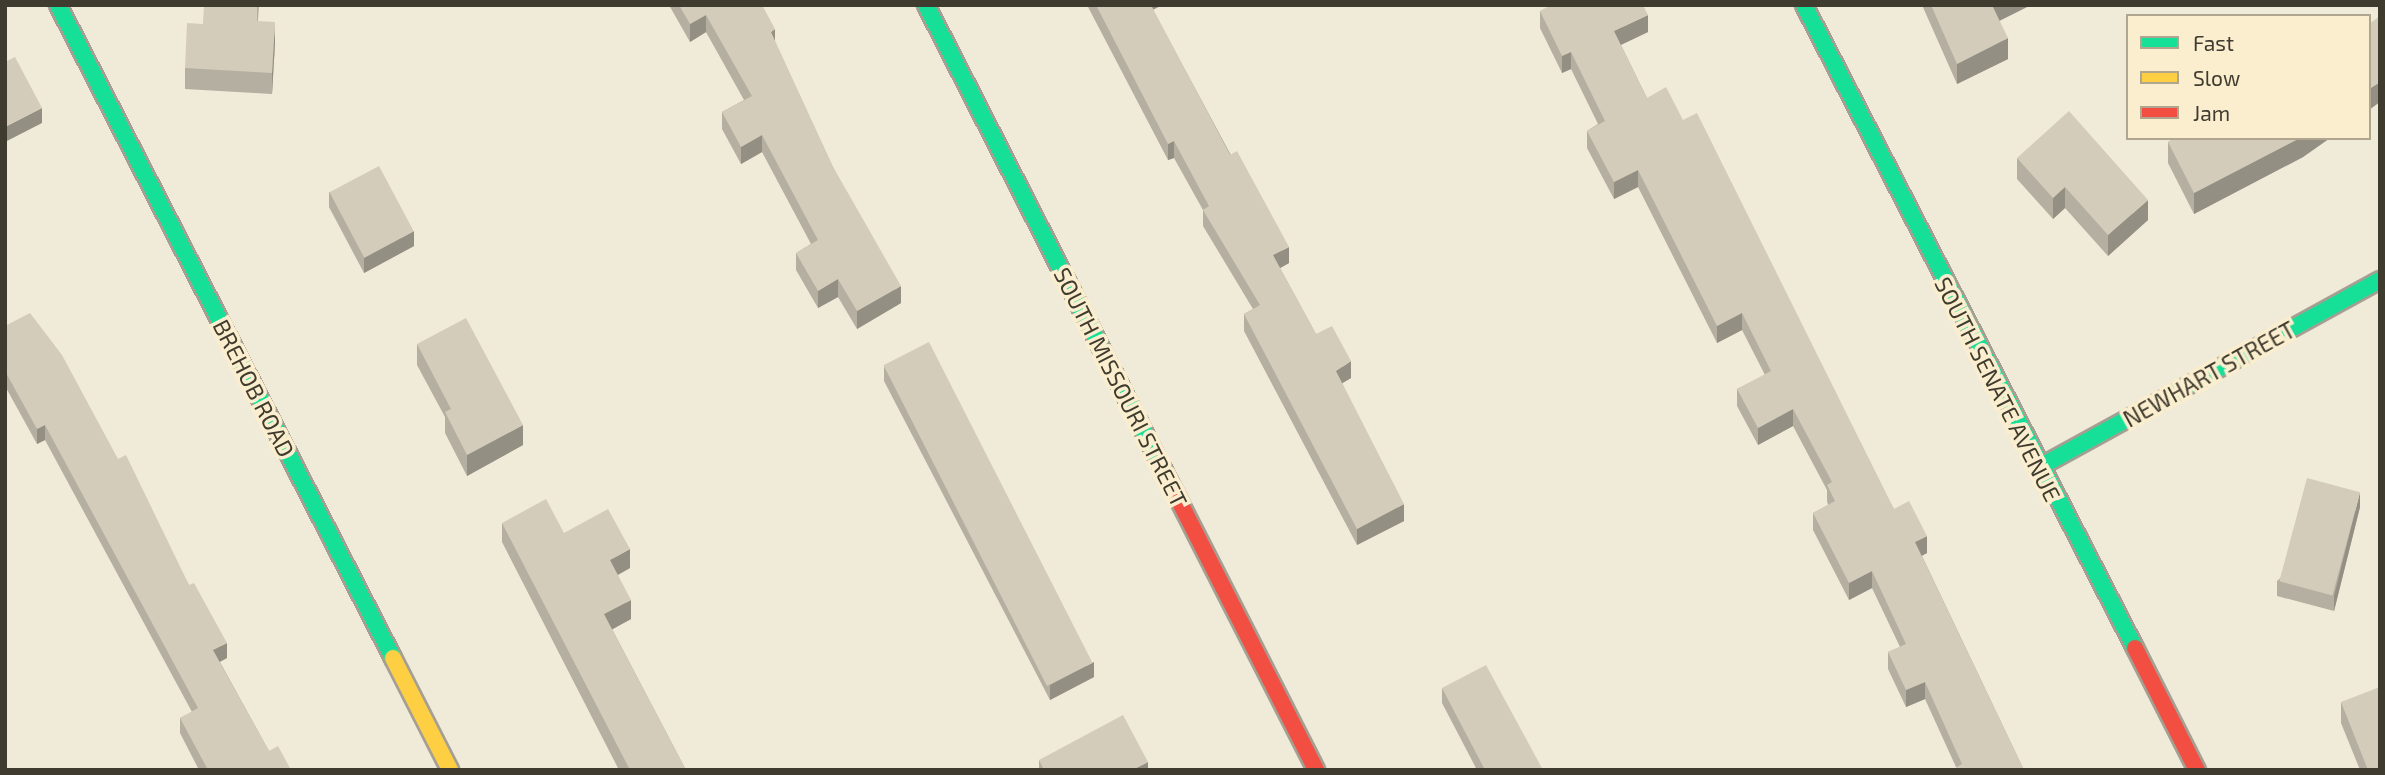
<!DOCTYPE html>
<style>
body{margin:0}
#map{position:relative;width:2385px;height:775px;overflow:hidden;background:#f0ead9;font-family:"Exo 2",sans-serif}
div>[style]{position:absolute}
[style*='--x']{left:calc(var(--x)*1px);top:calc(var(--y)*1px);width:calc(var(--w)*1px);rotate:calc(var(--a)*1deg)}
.roads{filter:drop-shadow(2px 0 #a49f92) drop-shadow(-2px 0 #a49f92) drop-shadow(0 2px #a49f92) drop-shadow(0 -2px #a49f92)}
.fast>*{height:16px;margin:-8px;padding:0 8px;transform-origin:8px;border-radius:8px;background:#16e098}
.slow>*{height:16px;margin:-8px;padding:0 8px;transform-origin:8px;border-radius:8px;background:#ffcf43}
.jam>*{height:16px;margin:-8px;padding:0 8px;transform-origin:8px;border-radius:8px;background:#f24e42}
.wall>*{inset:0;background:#b5afa1}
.shaded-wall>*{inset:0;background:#948f83}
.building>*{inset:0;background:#d3ccbb;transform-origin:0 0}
span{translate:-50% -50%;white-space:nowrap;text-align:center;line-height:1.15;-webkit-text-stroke:7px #faeecf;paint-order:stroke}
.street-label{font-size:23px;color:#403b2f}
.frame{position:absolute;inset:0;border:7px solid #403b2f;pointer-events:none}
.legend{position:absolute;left:2126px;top:14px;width:245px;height:126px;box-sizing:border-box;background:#faeecf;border:2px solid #b0a68f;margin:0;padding:9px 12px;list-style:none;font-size:21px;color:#403b2f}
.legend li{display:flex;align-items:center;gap:14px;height:35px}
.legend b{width:35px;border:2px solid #b0a68f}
</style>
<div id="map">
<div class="roads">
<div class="fast">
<div style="--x:58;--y:5;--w:734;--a:62.84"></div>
<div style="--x:926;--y:5;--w:537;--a:62.96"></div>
<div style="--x:1804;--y:5;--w:723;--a:62.76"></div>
<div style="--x:2038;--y:468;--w:390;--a:-28.8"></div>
</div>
<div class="slow">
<div style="--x:393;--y:658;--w:126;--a:63"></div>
</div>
<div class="jam">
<div style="--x:1170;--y:483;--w:322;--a:63"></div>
<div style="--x:2135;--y:648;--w:137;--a:63.1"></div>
</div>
</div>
<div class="wall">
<div style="clip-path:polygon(259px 5px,258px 21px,275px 43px,272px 94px,185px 89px,185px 68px,203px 24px)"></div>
<div style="clip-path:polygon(669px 5px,762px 5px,775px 42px,832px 165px,901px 303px,857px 329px,838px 297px,818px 308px,796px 270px,796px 253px,811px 244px,762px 152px,741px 164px,722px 129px,722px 112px,744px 100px,706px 32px,690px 42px)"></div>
<div style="clip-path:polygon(1087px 5px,1162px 5px,1153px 10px,1289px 263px,1280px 268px,1316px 334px,1351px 378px,1342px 383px,1404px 521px,1357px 545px,1244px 331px,1244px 314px,1253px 309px,1203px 226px,1203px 210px,1174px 158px,1168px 160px)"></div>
<div style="clip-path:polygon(1922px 5px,2027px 5px,2027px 7px,1999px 21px,2008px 59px,1957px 84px)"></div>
<div style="clip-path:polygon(1540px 11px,1648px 32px,1621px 45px,1647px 98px,1894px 509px,1927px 553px,1922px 556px,2024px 770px,1956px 767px,1925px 699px,1906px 707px,1888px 669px,1888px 652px,1900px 647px,1872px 588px,1849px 600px,1813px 530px,1813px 513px,1828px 505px,1827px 501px,1827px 490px,1793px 426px,1758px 445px,1737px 406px,1737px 389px,1765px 375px,1742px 330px,1717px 343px,1638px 187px,1614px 199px,1587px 148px,1587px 131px,1598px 124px,1571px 69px,1562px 73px,1540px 28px)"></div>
<div style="clip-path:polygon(2175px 138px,2330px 138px,2303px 157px,2194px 214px,2168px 163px,2168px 142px)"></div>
<div style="clip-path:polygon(2017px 158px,2148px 220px,2108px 256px,2065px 208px,2053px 219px,2017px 179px)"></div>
<div style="clip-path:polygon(329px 192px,414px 246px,364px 273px,329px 207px)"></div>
<div style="clip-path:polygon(5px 326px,118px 459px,189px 585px,227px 658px,220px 662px,269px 751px,291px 770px,199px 770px,180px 733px,180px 718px,192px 712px,45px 440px,37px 444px,5px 386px)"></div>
<div style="clip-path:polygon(417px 344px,523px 445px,467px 476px,445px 433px,445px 417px,417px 365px)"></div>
<div style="clip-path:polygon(884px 366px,1094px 677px,1050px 700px,884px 381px)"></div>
<div style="clip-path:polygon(2360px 507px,2334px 611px,2277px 596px,2277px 581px)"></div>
<div style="clip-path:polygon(502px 523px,564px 533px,630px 568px,618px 575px,631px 619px,612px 629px,686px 770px,619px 770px,502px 542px)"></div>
<div style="clip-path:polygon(1442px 688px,1543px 770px,1477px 770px,1442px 703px)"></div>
<div style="clip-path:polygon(2341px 702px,2380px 770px,2360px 770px,2341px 723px)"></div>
<div style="clip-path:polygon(1039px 760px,1148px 770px,1039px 770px)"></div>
</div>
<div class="shaded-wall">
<div style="clip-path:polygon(1146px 5px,1162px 5px,1146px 13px)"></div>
<div style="clip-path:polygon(1991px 5px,2027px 5px,2027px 7px,1991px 25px)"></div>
<div style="clip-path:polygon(706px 15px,706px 32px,690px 42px,690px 24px)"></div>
<div style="clip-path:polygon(1648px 15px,1648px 32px,1614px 48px,1614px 31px)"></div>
<div style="clip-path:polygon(275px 22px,275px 43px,272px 94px,272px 73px)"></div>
<div style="clip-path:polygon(775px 29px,775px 46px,771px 32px)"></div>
<div style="clip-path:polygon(2008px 38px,2008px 59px,1957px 84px,1957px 64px)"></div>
<div style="clip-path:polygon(1571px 52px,1571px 69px,1562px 73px,1562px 56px)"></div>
<div style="clip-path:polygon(2380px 82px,2380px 102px,2369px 110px,2369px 89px)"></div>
<div style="clip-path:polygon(42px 108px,42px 123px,5px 142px,5px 127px)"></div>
<div style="clip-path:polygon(762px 135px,762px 152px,741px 164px,741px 147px)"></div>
<div style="clip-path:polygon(2300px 138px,2330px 138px,2303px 157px,2194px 214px,2194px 193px)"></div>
<div style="clip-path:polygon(1174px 141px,1174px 158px,1168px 160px,1168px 144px)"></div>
<div style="clip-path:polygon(1638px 170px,1638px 187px,1614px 199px,1614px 182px)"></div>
<div style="clip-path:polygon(2065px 187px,2065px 208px,2053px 219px,2053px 198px)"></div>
<div style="clip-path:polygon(2148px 200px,2148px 220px,2108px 256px,2108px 235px)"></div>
<div style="clip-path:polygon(414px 231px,414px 246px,364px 273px,364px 258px)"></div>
<div style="clip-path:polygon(1289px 247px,1289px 263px,1273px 272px,1273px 255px)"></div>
<div style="clip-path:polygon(838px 279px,838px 297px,818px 308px,818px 291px)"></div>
<div style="clip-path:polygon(901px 286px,901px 303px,857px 329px,857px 311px)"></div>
<div style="clip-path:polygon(1742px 313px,1742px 330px,1717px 343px,1717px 326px)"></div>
<div style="clip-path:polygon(1351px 361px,1351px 378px,1336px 387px,1336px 371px)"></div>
<div style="clip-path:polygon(1793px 409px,1793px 426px,1758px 445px,1758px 428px)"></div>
<div style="clip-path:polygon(45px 425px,45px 440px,37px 444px,37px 429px)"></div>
<div style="clip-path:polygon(523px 425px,523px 445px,467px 476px,467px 455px)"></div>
<div style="clip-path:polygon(2360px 492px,2360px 507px,2334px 611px,2334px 596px)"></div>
<div style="clip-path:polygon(1404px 504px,1404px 521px,1357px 545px,1357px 529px)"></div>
<div style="clip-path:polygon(1927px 536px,1927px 553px,1915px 559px,1915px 542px)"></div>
<div style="clip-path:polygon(630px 549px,630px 568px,610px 579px,610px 560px)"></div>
<div style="clip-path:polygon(1872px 571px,1872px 588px,1849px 600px,1849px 583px)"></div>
<div style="clip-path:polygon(631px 600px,631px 619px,604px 634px,604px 614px)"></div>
<div style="clip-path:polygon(227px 643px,227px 658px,213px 665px,213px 650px)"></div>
<div style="clip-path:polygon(1094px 662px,1094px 677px,1050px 700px,1050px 685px)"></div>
<div style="clip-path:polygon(1925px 682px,1925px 699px,1906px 707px,1906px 690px)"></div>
<div style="clip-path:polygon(1148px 762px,1148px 770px,1132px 770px)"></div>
</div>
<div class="building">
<div style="clip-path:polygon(204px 5px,257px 5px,257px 21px,275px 22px,272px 73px,185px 68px,187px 23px,203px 24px)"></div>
<div style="clip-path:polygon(679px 5px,762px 5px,775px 29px,771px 32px,832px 165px,901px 286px,857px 311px,838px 279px,818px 291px,796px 253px,818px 240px,762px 135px,741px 147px,722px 112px,752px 96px,706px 15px,690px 24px)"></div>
<div style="clip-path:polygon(1096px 5px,1151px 5px,1230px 155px,1237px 151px,1289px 247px,1273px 255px,1316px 334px,1332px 326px,1351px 361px,1336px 371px,1404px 504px,1357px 529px,1244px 314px,1260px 305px,1203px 210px,1209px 206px,1174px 141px,1168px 144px)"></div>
<div style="clip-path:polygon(1551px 5px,1643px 5px,1648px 15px,1614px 31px,1647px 98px,1666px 87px,1683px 120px,1697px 113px,1894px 509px,1909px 501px,1927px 536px,1915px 542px,2024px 770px,1952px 770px,1962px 764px,1925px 682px,1906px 690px,1888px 652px,1906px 644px,1872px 571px,1849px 583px,1813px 513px,1835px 501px,1827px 485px,1832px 482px,1793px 409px,1758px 428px,1737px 389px,1771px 371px,1742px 313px,1717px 326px,1638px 170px,1614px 182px,1587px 131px,1605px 121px,1571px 52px,1562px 56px,1540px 11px)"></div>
<div style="clip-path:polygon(1931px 5px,1992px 5px,2008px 38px,1957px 64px)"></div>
<div style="clip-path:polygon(2380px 16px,2380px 82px,2369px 89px,2369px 24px)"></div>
<div style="clip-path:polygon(15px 57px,42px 108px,5px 127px,5px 62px)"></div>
<div style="clip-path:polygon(2069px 111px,2148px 200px,2108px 235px,2065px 187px,2053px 198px,2017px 158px)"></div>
<div style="clip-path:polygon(2175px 138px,2300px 138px,2194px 193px,2168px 142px)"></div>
<div style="left:379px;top:166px;width:74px;height:56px;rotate:62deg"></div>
<div style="clip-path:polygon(30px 313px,62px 355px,118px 459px,126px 455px,189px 585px,194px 583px,227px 643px,213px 650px,269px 751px,278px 746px,291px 770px,208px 770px,180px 718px,198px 708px,45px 425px,37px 429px,5px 371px,5px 326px)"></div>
<div style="clip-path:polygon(466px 318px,523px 425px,467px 455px,445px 412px,451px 409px,417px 344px)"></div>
<div style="left:929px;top:342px;width:360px;height:51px;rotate:63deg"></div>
<div style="left:2307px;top:478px;width:55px;height:107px;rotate:15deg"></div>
<div style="clip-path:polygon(546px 499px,564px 533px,608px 509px,630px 549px,610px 560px,631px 600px,604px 614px,686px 770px,630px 770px,502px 523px)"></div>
<div style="clip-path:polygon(1486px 665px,1543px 770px,1485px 770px,1442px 688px)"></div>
<div style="clip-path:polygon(2380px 687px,2380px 770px,2368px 770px,2341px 702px)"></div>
<div style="clip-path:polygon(1123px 715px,1148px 762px,1132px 770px,1044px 770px,1039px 760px)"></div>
</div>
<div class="street-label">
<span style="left:2209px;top:374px;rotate:-29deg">NEWHART STREET</span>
<span style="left:1121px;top:387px;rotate:63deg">SOUTH MISSOURI STREET</span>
<span style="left:254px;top:388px;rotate:63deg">BREHOB ROAD</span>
<span style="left:1998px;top:389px;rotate:63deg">SOUTH SENATE AVENUE</span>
</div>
<div class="frame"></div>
<ul class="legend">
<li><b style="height:9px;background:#16e098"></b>Fast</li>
<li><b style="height:9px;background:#ffcf43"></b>Slow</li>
<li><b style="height:9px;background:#f24e42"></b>Jam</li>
</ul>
</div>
